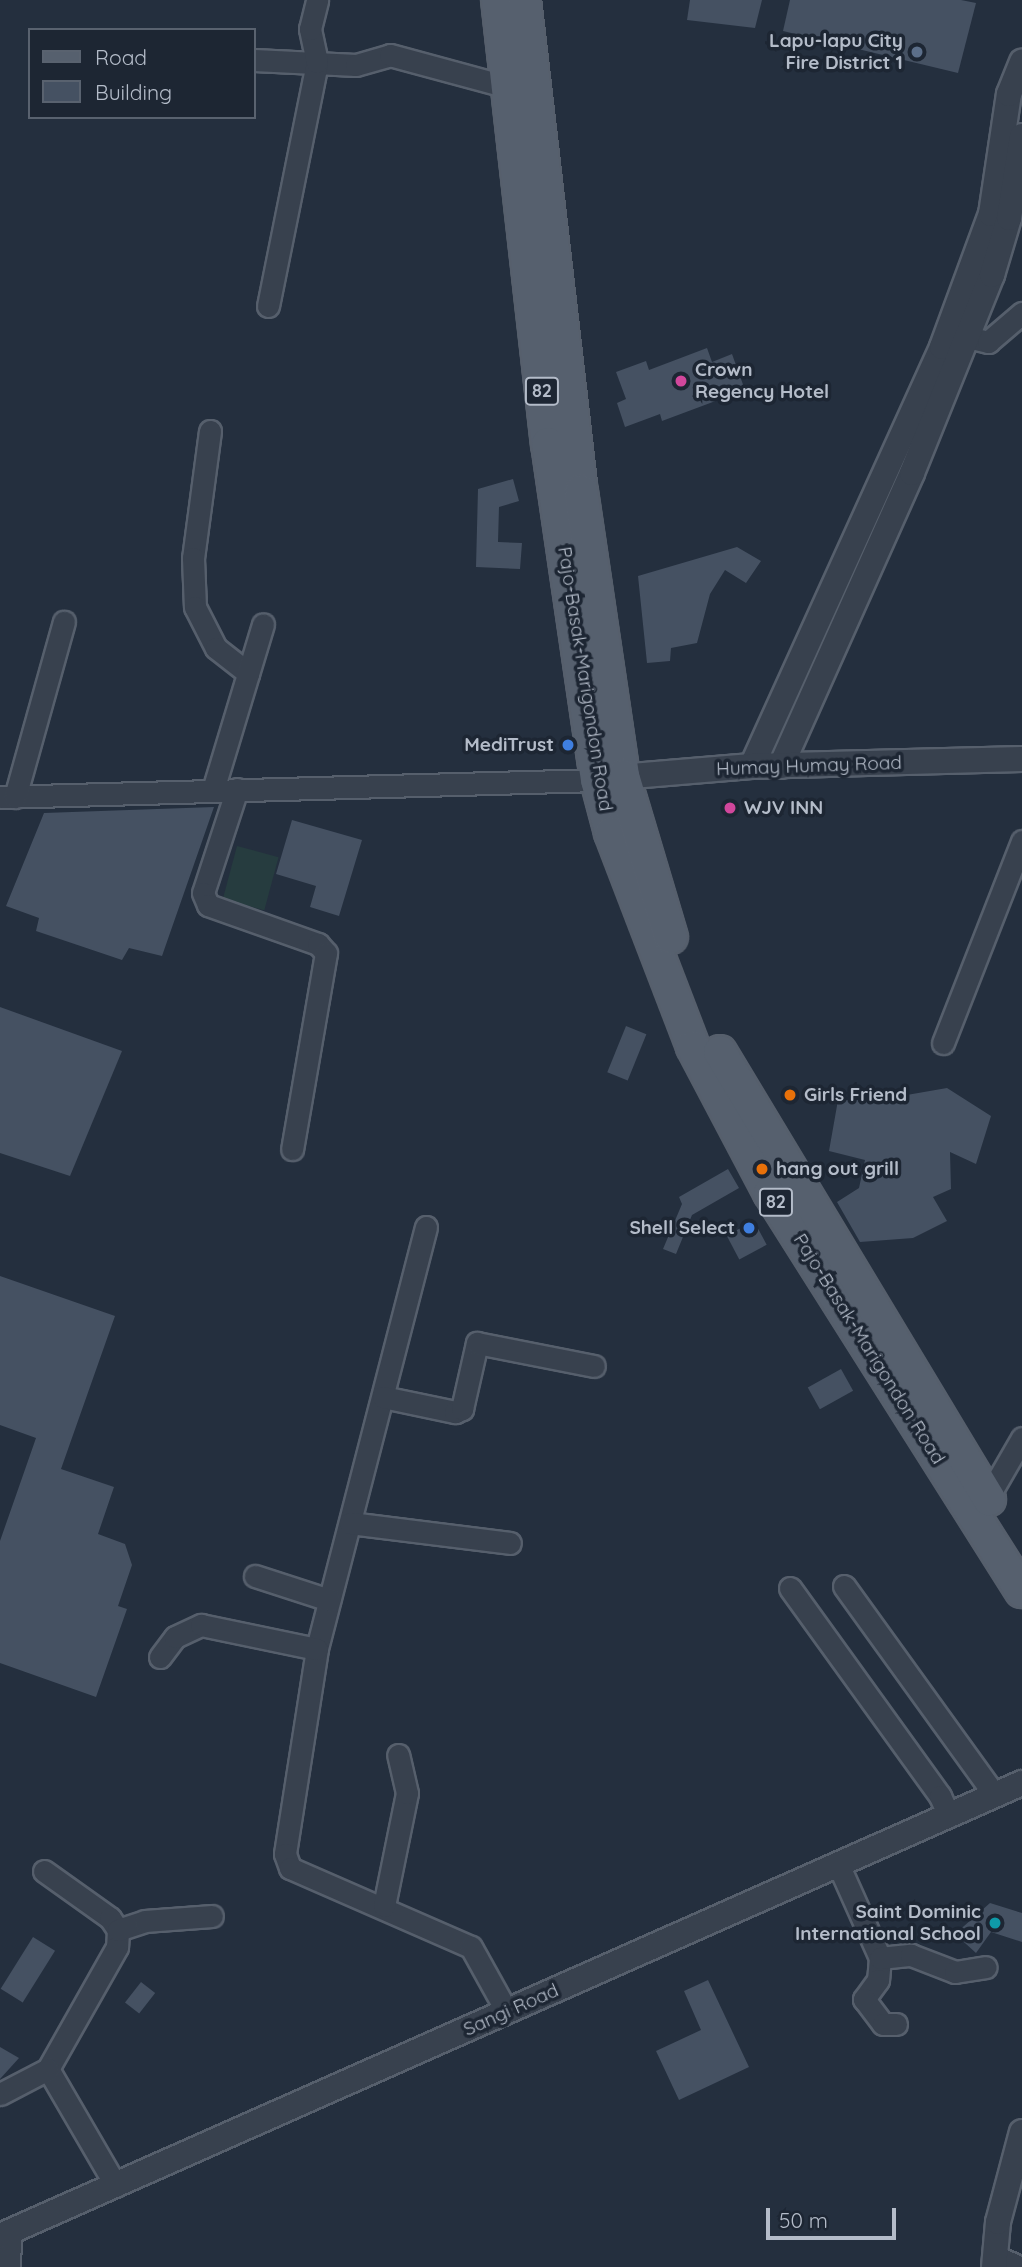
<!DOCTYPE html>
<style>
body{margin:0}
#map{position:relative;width:1022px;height:2267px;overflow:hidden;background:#242f3e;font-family:Quicksand,sans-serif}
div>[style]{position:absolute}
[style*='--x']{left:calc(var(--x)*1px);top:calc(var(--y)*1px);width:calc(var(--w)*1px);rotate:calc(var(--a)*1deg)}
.green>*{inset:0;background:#263c3f;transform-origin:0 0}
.building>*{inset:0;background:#455162;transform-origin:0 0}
.roads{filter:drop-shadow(2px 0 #565f6c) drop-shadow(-2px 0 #565f6c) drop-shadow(0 2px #565f6c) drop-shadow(0 -2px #565f6c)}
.minor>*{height:21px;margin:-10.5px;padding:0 10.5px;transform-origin:10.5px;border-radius:10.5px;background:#38414e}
.tertiary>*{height:24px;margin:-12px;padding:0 12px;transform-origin:12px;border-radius:12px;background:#38414e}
.primary>*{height:32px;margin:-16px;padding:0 16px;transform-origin:16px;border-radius:16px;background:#56606e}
.dots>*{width:19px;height:19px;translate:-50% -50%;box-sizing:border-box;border:4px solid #1d2633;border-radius:50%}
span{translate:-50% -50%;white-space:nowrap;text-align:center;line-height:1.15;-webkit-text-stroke:7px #1d2633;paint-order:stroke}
.shield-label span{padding:2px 5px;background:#1d2633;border:2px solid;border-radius:5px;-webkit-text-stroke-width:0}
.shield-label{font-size:18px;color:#b4bcc9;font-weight:700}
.poi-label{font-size:19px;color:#b4bcc9;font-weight:700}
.right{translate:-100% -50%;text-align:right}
.left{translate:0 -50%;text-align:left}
.street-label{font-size:19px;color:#b4bcc9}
.legend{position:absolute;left:28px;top:28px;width:228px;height:91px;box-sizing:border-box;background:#1d2633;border:2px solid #59626f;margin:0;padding:9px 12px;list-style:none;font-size:21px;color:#b4bcc9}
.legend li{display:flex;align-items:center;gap:14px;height:35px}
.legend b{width:35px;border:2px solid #59626f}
.scale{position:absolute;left:766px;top:2208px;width:130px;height:32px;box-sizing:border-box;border:4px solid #b4bcc9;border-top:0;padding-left:9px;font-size:21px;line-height:24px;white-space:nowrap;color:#b4bcc9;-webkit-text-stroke:5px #1d2633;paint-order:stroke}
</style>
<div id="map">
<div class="green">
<div style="left:237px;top:846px;width:43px;height:55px;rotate:15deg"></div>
</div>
<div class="building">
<div style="clip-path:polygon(690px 0,762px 0,755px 28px,687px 20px)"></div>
<div style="clip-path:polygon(790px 0,961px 0,976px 3px,958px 73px,783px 31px)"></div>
<div style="clip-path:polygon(707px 348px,712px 362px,732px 354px,745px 390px,662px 421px,660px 414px,625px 427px,617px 403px,626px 399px,616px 372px,646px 361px,649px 370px)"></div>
<div style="clip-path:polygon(513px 479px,519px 501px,499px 507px,498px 542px,522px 543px,520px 569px,476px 567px,478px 489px)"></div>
<div style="clip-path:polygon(737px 547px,761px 561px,746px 583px,725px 570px,710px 594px,697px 643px,671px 648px,670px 661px,647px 663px,638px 576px)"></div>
<div style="clip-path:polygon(214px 807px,162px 956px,129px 948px,122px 960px,36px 931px,39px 918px,6px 906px,44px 813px)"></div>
<div style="clip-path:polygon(292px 820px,362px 840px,339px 916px,310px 907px,316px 886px,276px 874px)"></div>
<div style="clip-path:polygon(0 1007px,122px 1051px,70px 1176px,0 1153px)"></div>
<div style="left:626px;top:1026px;width:22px;height:50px;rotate:22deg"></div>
<div style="clip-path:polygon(947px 1088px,991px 1116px,976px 1164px,950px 1152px,951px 1189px,933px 1197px,947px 1221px,913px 1238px,860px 1242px,837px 1202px,859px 1188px,865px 1160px,829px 1151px,838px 1100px,878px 1100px)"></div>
<div style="clip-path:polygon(728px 1169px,739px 1188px,692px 1215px,676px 1254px,663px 1249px,682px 1204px,679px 1197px)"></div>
<div style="left:754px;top:1221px;width:27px;height:31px;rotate:62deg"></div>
<div style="clip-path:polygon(0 1276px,115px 1316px,61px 1469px,114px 1487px,98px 1534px,125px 1544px,132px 1565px,118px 1606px,127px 1609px,96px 1697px,0 1663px,0 1541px,36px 1438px,0 1425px)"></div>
<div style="left:841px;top:1369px;width:25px;height:38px;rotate:61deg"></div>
<div style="clip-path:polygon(990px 1903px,1022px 1913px,1022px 1942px,991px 1932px,976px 1953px,955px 1934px)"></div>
<div style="left:33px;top:1937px;width:26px;height:61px;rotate:32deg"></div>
<div style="clip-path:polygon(708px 1980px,749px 2067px,679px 2100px,656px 2051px,701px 2030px,684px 1991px)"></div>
<div style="left:141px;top:1982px;width:18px;height:26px;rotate:38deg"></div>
<div style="clip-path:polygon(0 2047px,19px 2058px,0 2079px)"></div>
</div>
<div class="roads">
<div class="minor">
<div style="--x:254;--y:60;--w:102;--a:2.8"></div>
<div style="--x:356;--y:65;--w:35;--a:-16"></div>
<div style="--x:390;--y:55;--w:122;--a:15.2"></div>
<div style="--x:268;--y:306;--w:249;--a:-78.6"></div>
<div style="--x:317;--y:62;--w:34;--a:-102"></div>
<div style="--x:310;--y:29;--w:30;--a:-76"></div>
<div style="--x:967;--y:337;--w:22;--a:13"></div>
<div style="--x:988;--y:342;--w:45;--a:-40.5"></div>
<div style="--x:210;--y:431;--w:128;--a:97.6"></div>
<div style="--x:193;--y:558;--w:49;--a:87.7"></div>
<div style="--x:195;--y:607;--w:46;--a:62.9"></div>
<div style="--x:216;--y:648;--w:41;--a:38"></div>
<div style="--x:237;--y:789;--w:109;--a:108.1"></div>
<div style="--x:203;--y:893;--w:13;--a:67"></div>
<div style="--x:208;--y:905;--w:117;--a:19.5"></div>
<div style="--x:318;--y:944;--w:12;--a:48"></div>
<div style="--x:326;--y:953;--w:199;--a:99.8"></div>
<div style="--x:213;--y:790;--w:173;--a:-73.2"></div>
<div style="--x:0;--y:797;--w:597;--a:-1.63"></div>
<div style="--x:15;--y:797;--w:182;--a:-74.4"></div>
<div style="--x:943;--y:1043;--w:217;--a:-68.6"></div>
<div style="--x:426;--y:1227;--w:436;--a:104.5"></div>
<div style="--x:317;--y:1649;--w:207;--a:98.9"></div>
<div style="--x:285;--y:1854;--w:15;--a:70"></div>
<div style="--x:290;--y:1868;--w:197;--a:23.6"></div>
<div style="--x:471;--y:1947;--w:74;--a:61"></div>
<div style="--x:383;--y:1397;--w:74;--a:11.8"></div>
<div style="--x:455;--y:1412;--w:8;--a:-23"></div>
<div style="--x:462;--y:1409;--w:68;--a:-77.2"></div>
<div style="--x:477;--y:1343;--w:119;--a:11.1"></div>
<div style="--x:988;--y:1497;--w:68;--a:-60"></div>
<div style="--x:350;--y:1523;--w:161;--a:7.1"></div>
<div style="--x:255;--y:1576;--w:78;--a:18"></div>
<div style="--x:844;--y:1586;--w:258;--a:54.2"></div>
<div style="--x:790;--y:1588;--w:256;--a:54.2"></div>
<div style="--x:940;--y:1796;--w:22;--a:66"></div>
<div style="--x:160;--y:1657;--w:25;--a:-53"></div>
<div style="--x:175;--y:1637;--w:29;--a:-25"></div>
<div style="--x:201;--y:1625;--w:118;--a:11.7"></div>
<div style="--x:838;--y:1864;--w:103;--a:65.9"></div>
<div style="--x:880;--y:1958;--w:22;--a:95"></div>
<div style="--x:878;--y:1980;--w:24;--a:126"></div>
<div style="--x:864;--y:1999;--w:31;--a:53"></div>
<div style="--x:883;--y:2024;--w:13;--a:0"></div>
<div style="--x:44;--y:1871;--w:81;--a:35.5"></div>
<div style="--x:110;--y:1918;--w:14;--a:56"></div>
<div style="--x:118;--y:1930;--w:17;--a:93"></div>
<div style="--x:117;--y:1947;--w:140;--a:119.5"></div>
<div style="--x:48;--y:2069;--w:135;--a:59.8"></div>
<div style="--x:384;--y:1906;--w:115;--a:-78.5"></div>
<div style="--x:407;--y:1793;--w:39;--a:-103"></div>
<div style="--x:118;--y:1930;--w:28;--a:-18"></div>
<div style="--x:145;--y:1921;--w:67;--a:-4.3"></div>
<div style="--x:880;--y:1958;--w:31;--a:-6"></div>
<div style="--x:911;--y:1955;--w:47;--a:21.1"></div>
<div style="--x:955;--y:1972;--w:31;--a:-9"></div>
<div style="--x:0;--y:2094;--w:54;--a:-27.5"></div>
<div style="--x:995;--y:2256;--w:27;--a:24"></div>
<div style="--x:9;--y:2267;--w:35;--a:-88"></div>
</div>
<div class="tertiary">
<div style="--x:752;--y:766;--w:460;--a:-65.6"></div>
<div style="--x:942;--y:347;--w:142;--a:-69.8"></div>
<div style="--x:991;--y:214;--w:121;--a:-81.5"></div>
<div style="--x:1009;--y:94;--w:35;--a:-68"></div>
<div style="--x:781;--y:766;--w:321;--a:-65.9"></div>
<div style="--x:912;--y:473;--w:214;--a:-68"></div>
<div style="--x:992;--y:275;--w:59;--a:-73.4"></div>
<div style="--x:1009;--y:218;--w:83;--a:-81"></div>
<div style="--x:608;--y:778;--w:144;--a:-4.8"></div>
<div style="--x:752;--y:766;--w:270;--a:-1.5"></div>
<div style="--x:0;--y:2236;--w:1118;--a:-23.91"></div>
<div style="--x:994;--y:2267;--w:45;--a:-84.9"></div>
<div style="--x:998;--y:2222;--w:93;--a:-75.1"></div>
</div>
<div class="primary">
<div style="--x:498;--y:0;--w:447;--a:83.6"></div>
<div style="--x:548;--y:444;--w:340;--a:81.7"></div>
<div style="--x:597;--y:780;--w:55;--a:75.2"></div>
<div style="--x:611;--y:833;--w:229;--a:69"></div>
<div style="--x:693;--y:1047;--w:165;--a:62.2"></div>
<div style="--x:770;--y:1193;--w:471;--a:57.7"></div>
<div style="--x:524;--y:0;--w:494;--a:83.4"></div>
<div style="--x:581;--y:491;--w:288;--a:81.6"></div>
<div style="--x:623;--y:776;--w:168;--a:73.4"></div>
<div style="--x:720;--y:1052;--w:522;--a:58.96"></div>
</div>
</div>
<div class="dots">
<div style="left:917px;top:52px;background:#5c6f8a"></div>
<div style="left:681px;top:381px;background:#d1479c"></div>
<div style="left:568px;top:745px;background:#3f7fe0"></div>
<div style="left:730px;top:808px;background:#d1479c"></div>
<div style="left:790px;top:1095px;background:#e8710a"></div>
<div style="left:762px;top:1169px;background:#e8710a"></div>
<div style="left:749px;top:1228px;background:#3f7fe0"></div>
<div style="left:995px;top:1923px;background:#0f9aa8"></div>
</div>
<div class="shield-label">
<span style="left:542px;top:391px">82</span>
<span style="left:776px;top:1202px">82</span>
</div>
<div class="poi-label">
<span class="right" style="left:903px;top:52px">Lapu-lapu City<br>Fire District 1</span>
<span class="left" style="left:695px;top:381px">Crown<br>Regency Hotel</span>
<span class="right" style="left:554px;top:745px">MediTrust</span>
<span class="left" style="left:744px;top:808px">WJV INN</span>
<span class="left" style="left:804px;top:1095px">Girls Friend</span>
<span class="left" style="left:776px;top:1169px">hang out grill</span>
<span class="right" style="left:735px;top:1228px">Shell Select</span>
<span class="right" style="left:981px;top:1923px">Saint Dominic<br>International School</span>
</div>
<div class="street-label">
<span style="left:585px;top:679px;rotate:81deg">Pajo-Basak-Marigondon Road</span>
<span style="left:809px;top:766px;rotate:-2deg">Humay Humay Road</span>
<span style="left:869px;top:1349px;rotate:58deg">Pajo-Basak-Marigondon Road</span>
<span style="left:511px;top:2010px;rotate:-24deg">Sangi Road</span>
</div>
<ul class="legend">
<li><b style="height:9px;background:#56606e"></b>Road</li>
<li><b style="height:19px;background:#455162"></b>Building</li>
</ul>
<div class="scale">50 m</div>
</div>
